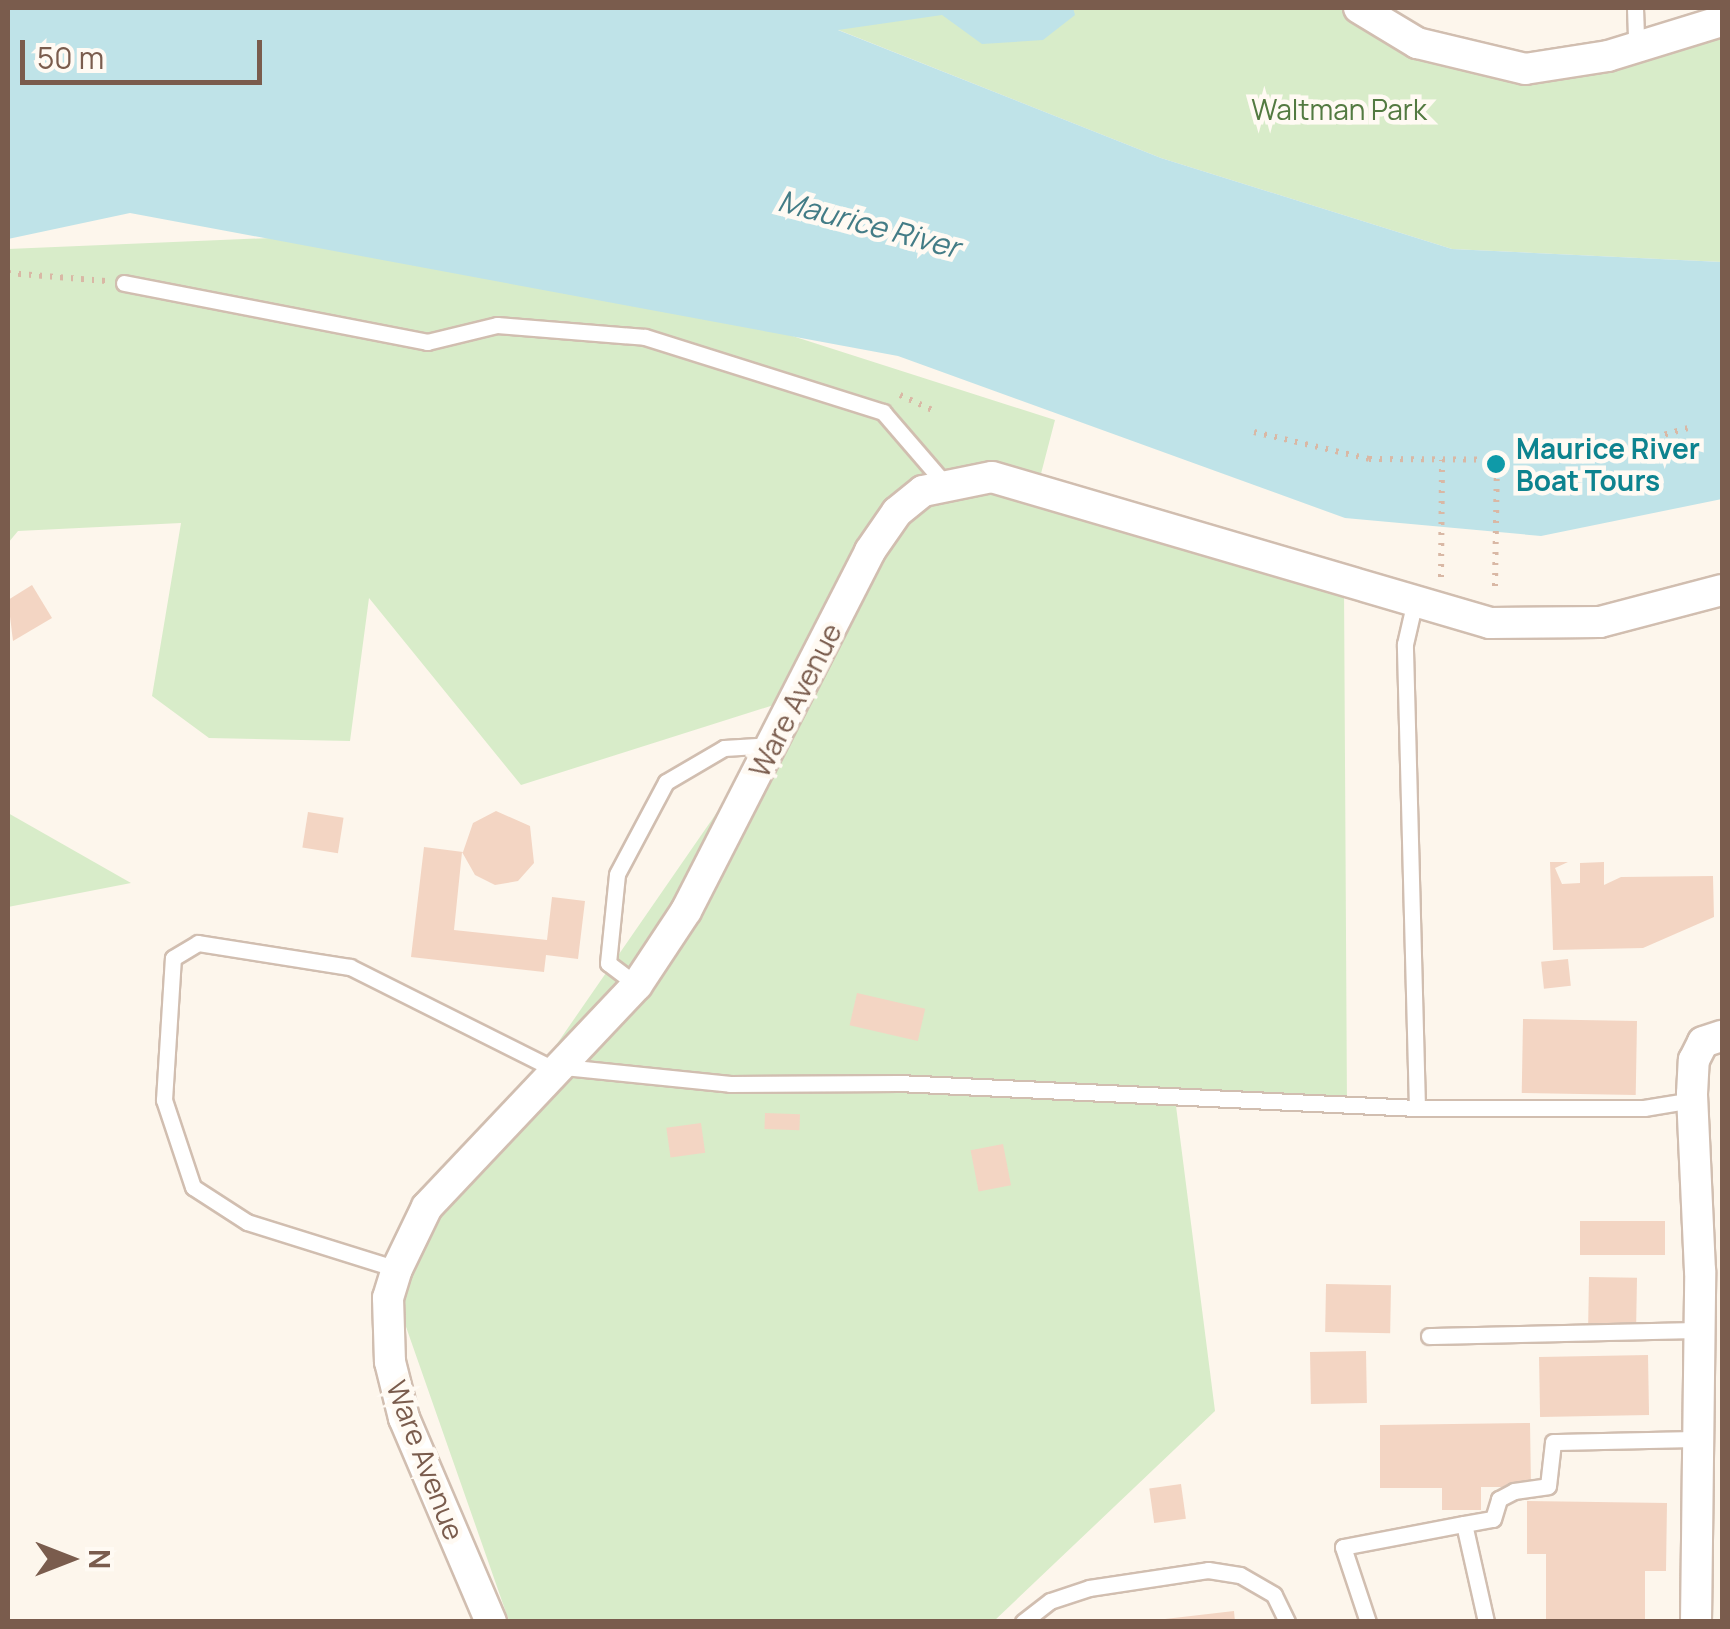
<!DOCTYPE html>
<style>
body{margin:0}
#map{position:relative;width:1730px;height:1629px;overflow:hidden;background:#fdf6ec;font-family:Manrope,sans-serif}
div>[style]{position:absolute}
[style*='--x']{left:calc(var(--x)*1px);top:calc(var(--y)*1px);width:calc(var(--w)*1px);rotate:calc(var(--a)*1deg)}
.green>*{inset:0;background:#d8ecc9}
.water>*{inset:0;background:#bfe3e8}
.building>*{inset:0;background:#f3d5c3;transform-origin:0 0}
.path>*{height:6px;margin-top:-3px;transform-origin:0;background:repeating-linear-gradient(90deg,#d9b8a5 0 2.5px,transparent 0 10.5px)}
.roads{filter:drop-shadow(2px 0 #d1beb0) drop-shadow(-2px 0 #d1beb0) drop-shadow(0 2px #d1beb0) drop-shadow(0 -2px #d1beb0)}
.lane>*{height:15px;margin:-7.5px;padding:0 7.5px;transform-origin:7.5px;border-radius:7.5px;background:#fff}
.street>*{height:30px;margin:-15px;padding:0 15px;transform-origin:15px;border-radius:15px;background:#fff}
.dots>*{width:28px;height:28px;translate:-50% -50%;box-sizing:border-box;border:5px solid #fffaf3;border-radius:50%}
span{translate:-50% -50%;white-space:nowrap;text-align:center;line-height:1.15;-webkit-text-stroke:9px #fffaf3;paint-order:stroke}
.park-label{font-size:28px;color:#537a41}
.culture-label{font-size:28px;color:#0d838f;font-weight:700}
.left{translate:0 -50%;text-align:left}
.street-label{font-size:28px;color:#7a5c4d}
.water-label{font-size:30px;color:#437c86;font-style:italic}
.frame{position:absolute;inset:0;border:10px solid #7a5c4d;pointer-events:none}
.north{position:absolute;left:20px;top:1509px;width:100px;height:100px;-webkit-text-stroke:8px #fffaf3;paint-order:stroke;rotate:90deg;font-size:28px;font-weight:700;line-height:40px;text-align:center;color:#7a5c4d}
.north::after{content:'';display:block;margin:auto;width:35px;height:45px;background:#7a5c4d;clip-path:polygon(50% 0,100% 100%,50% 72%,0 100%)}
.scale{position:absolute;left:20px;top:40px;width:242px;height:45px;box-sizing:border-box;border:5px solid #7a5c4d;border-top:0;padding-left:12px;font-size:30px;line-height:35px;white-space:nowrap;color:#7a5c4d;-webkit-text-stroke:8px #fffaf3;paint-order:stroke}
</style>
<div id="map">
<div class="green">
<div style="clip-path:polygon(806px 8px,1377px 8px,1510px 80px,1722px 19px,1722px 262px,1452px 249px,1161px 158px,836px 29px)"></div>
<div style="clip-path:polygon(461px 230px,1055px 420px,1037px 489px,1344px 586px,1347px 1109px,1176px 1106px,1215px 1411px,994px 1621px,509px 1621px,391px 1284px,796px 698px,521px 785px,369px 598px,350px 741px,209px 738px,152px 696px,181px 523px,18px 531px,8px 543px,8px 249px)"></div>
<div style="clip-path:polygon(8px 813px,131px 883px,8px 907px)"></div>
</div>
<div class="water">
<div style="clip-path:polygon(8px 8px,1073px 8px,1075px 15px,1043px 40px,982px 44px,942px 15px,838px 30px,1161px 158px,1452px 249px,1722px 262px,1722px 499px,1541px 536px,1345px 518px,898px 356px,130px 213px,8px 239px)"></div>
</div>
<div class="building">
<div style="clip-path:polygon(32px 585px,52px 618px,13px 641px,8px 600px)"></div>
<div style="clip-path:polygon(496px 811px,530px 826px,534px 863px,518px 881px,495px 885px,475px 875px,462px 852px,454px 930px,547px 940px,552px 897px,585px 901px,578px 959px,546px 955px,544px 972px,411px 957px,424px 847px,463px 852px,473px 823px)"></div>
<div style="left:308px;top:812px;width:36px;height:36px;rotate:9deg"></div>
<div style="clip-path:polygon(1550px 862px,1568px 862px,1555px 868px,1562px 884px,1580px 883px,1580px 863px,1604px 862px,1604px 885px,1621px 877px,1713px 876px,1714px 917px,1643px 948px,1553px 950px)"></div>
<div style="left:1568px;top:959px;width:27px;height:27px;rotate:84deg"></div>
<div style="left:857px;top:993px;width:70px;height:33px;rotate:13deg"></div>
<div style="left:1637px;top:1021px;width:74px;height:114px;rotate:91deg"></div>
<div style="left:765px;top:1113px;width:35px;height:16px;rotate:2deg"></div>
<div style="left:701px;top:1123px;width:30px;height:35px;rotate:82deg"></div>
<div style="left:1003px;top:1144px;width:42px;height:33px;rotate:79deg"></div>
<div style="left:1665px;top:1221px;width:34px;height:85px;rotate:90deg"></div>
<div style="left:1589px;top:1277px;width:48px;height:52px;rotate:1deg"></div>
<div style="left:1326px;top:1284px;width:65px;height:48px;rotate:1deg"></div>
<div style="left:1366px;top:1351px;width:52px;height:56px;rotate:89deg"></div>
<div style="left:1648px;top:1355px;width:60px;height:109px;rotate:89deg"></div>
<div style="clip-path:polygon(1530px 1423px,1531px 1487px,1481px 1487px,1481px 1510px,1442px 1510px,1442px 1488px,1380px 1488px,1380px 1425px)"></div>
<div style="left:1181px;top:1484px;width:35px;height:32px;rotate:82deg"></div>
<div style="clip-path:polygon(1527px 1501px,1667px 1503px,1666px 1571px,1645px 1571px,1645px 1622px,1546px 1622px,1546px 1554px,1527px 1554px)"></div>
<div style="clip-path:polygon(1234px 1611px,1235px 1622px,1165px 1622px,1165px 1619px)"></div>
</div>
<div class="path">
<div style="--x:8;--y:273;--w:98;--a:4.7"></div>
<div style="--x:900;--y:395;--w:38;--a:25"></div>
<div style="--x:1254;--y:432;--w:118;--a:13.2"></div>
<div style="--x:1369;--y:459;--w:205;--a:0.3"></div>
<div style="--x:1574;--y:460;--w:118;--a:-15.7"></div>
<div style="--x:1441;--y:577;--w:117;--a:-89.5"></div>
<div style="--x:1495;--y:586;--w:126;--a:-89.1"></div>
</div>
<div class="roads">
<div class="lane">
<div style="--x:1635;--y:8;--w:38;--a:88"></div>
<div style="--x:124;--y:283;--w:309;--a:11"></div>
<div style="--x:427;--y:342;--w:72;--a:-13.7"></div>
<div style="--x:497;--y:325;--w:148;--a:4.6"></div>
<div style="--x:645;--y:337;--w:250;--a:17.5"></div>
<div style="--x:883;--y:412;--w:94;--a:49.3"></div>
<div style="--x:637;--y:985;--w:36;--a:-143"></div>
<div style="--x:608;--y:963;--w:89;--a:-84.2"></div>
<div style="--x:617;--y:874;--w:104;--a:-62"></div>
<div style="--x:666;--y:782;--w:67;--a:-30.4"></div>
<div style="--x:724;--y:748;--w:49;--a:-3.5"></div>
<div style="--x:564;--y:1067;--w:167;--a:5.8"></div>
<div style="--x:730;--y:1084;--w:168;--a:-0.3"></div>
<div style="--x:898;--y:1083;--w:520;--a:2.76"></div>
<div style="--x:1417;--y:1108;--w:464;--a:-91.5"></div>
<div style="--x:1405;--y:644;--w:40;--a:-77"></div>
<div style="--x:1417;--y:1108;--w:227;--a:0"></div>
<div style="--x:1644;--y:1108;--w:50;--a:-9.3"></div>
<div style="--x:397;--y:1269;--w:157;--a:-162.6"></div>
<div style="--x:247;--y:1222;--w:64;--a:-147.1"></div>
<div style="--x:193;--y:1187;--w:92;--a:-108.4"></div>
<div style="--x:164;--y:1100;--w:142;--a:-86.4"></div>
<div style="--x:173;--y:958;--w:29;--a:-31"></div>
<div style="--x:198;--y:943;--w:154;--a:9"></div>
<div style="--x:350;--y:967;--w:235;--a:26.6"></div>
<div style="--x:1429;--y:1336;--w:270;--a:-1.3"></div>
<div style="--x:1464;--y:1524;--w:29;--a:-10"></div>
<div style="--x:1493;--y:1519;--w:21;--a:-73"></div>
<div style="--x:1499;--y:1499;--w:17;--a:-28"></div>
<div style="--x:1514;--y:1491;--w:34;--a:-8"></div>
<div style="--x:1548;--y:1486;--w:44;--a:-83.5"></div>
<div style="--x:1553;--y:1442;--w:145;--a:-1.2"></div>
<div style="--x:1023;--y:1622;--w:34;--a:-38"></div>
<div style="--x:1050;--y:1601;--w:41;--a:-18.4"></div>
<div style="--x:1089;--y:1588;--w:120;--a:-8.6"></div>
<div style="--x:1208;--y:1570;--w:32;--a:9"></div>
<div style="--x:1240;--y:1575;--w:39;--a:30"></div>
<div style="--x:1274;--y:1595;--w:30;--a:64"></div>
<div style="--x:1368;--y:1622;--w:79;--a:-108.4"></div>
<div style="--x:1343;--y:1547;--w:123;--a:-10.8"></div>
<div style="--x:1464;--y:1524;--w:100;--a:77.3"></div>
</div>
<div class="street">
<div style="--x:1359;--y:8;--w:68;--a:31.1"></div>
<div style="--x:1417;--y:43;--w:111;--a:13.5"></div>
<div style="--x:1525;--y:69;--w:84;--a:-8.9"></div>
<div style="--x:1608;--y:56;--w:119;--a:-17.1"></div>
<div style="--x:491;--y:1622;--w:222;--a:-113.1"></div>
<div style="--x:404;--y:1418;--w:58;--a:-104"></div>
<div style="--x:390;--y:1362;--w:64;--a:-91.8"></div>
<div style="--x:388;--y:1298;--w:30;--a:-73"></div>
<div style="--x:397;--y:1269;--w:69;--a:-64.2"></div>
<div style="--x:427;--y:1207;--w:306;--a:-46.6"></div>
<div style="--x:637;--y:985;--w:89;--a:-56.5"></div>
<div style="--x:686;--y:911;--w:404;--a:-62.9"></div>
<div style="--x:870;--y:551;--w:47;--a:-55.3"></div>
<div style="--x:897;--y:512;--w:33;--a:-39"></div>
<div style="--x:923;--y:491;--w:70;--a:-11.5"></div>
<div style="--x:992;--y:477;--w:519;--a:16.34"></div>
<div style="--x:1490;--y:623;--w:110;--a:-0.5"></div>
<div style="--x:1600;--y:622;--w:126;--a:-14.7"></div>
<div style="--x:1696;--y:1622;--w:351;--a:-89.3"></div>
<div style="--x:1700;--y:1271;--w:177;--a:-92.6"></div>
<div style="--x:1692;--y:1094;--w:34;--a:-87"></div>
<div style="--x:1694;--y:1060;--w:20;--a:-63"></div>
<div style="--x:1703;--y:1042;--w:20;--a:-18"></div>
</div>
</div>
<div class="dots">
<div style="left:1496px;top:464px;background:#0f9aa8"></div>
</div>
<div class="park-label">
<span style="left:1339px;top:109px">Waltman Park</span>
</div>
<div class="culture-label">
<span class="left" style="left:1516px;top:464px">Maurice River<br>Boat Tours</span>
</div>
<div class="street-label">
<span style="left:795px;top:700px;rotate:-63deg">Ware Avenue</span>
<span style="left:426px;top:1460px;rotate:69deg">Ware Avenue</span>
</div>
<div class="water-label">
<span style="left:869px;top:224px;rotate:15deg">Maurice River</span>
</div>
<div class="frame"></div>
<div class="north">N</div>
<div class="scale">50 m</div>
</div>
